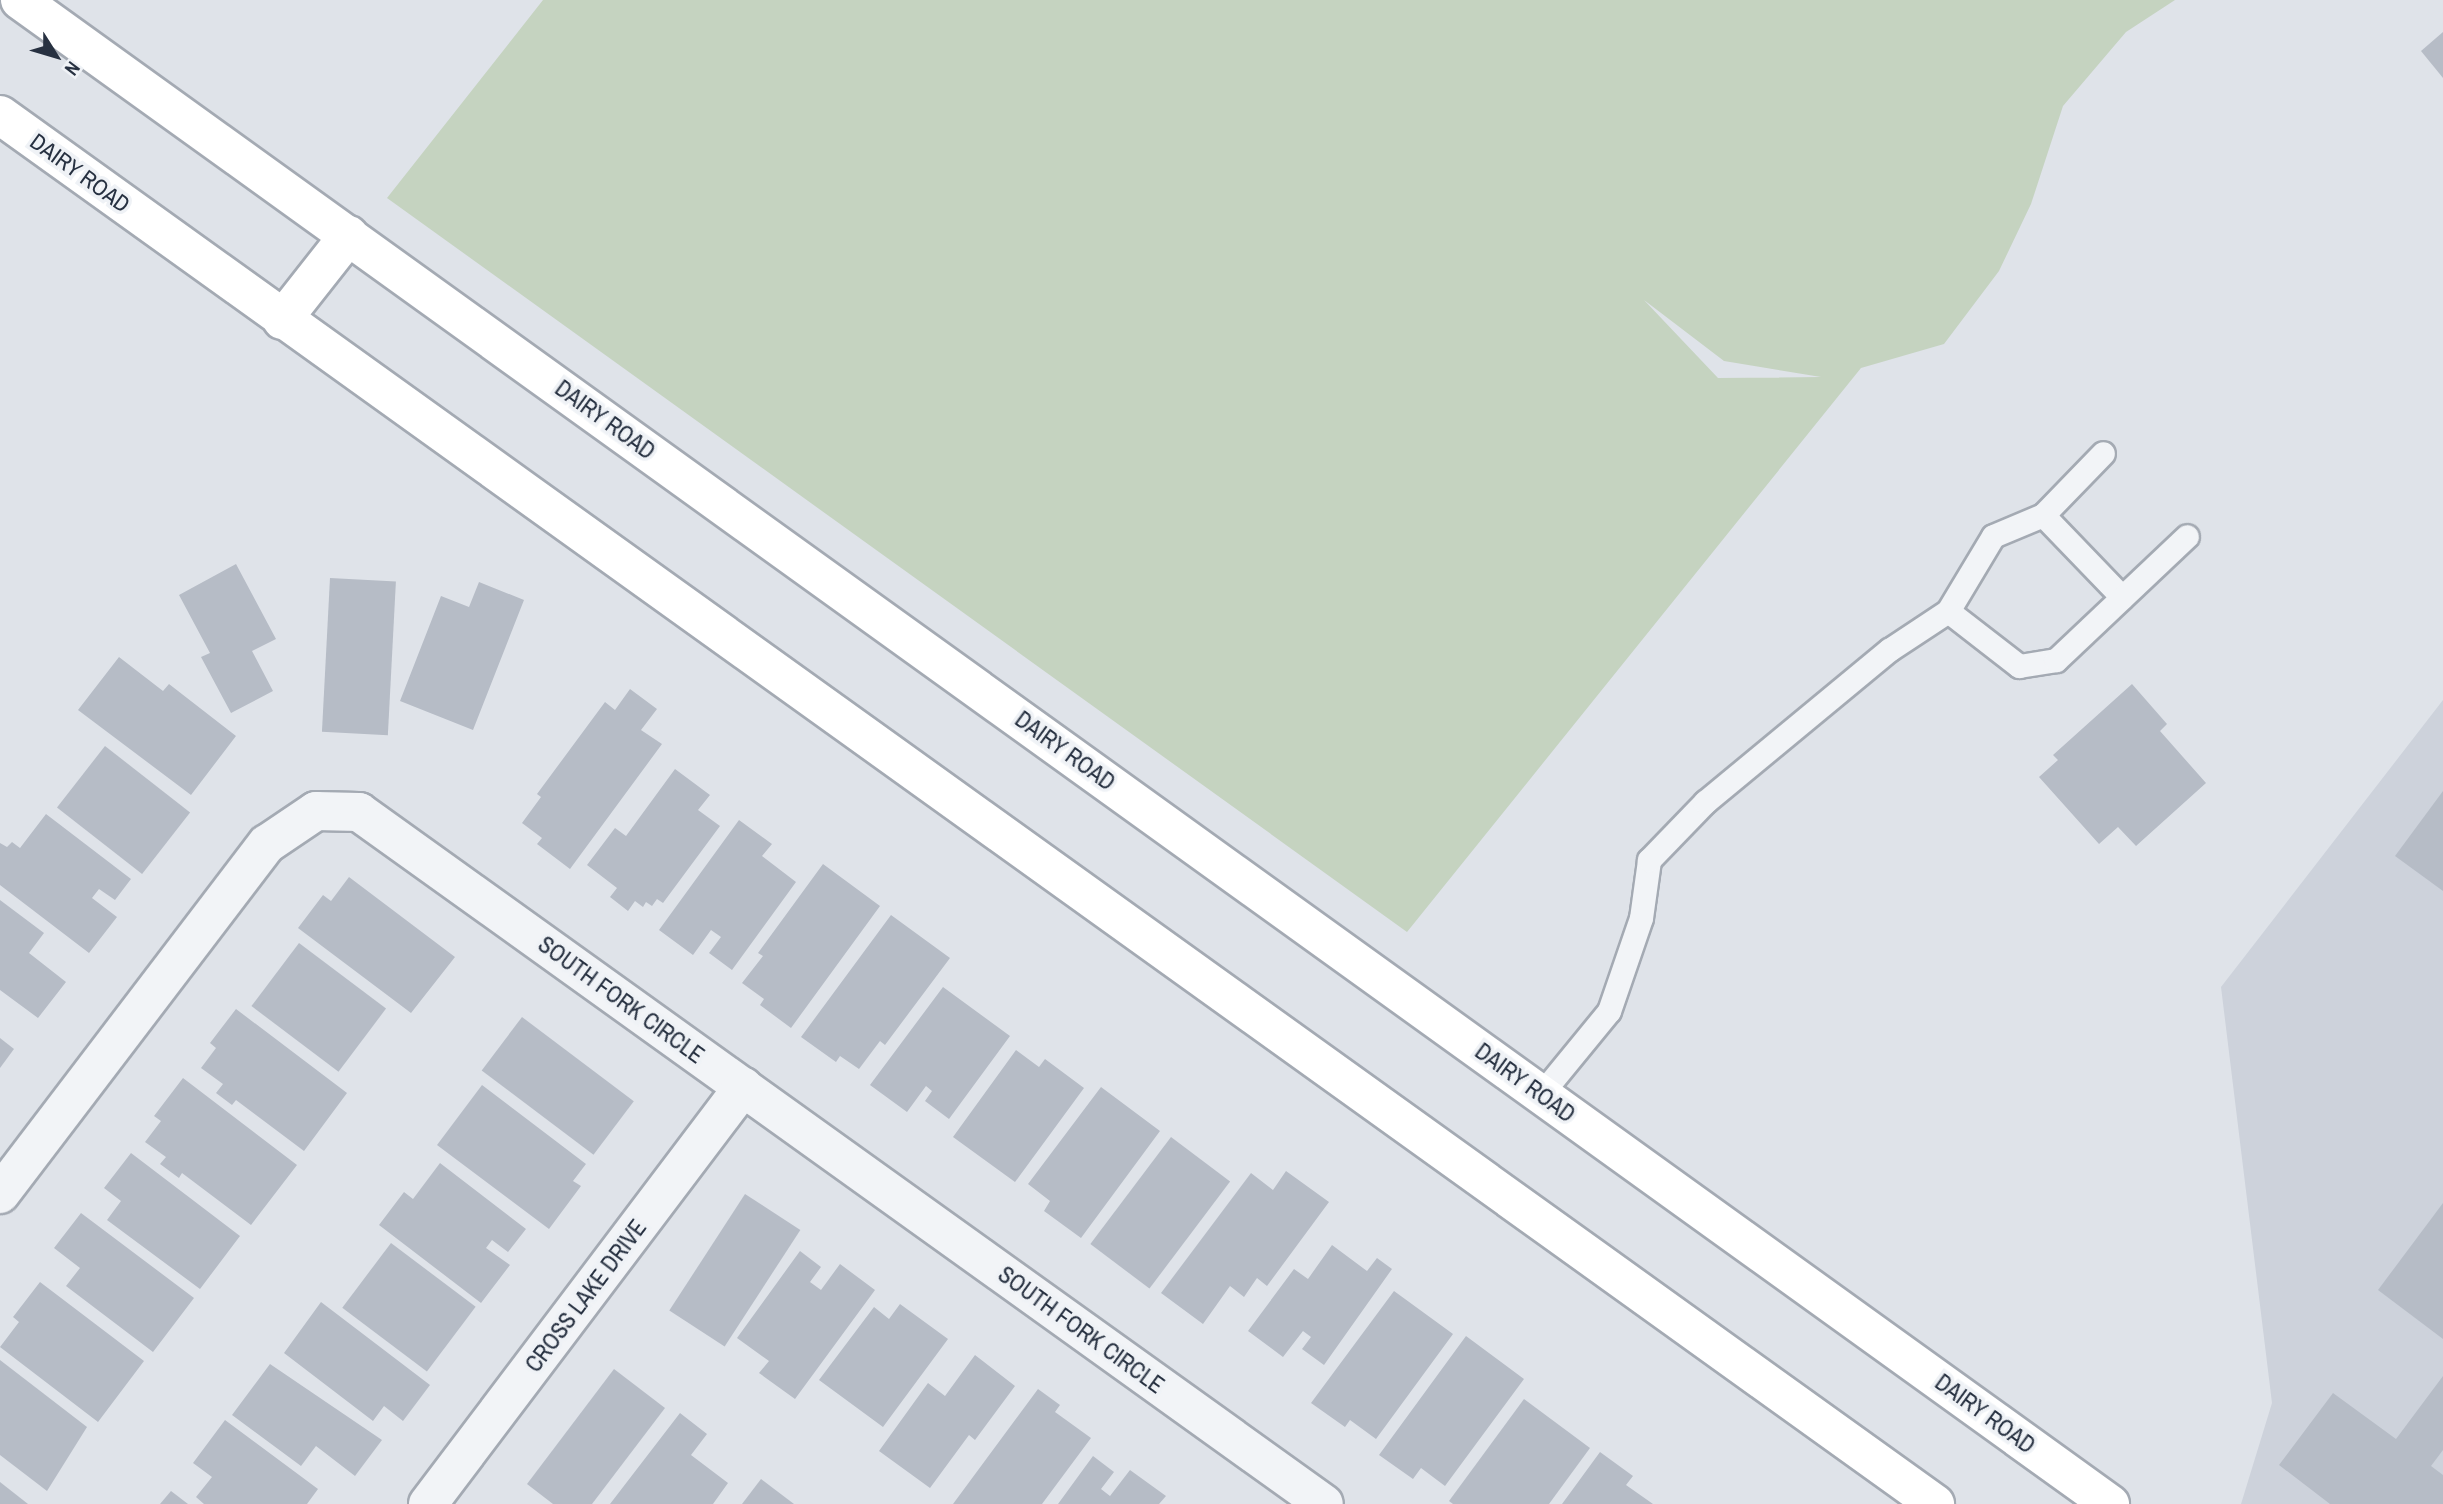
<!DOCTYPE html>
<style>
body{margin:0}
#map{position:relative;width:2443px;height:1504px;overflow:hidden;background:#dfe3e9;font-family:"Archivo Narrow",sans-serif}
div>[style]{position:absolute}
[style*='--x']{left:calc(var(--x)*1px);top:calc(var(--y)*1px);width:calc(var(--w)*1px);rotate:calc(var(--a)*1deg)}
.built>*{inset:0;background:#cdd2db}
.green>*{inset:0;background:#c5d3c0}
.building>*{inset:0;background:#b6bcc6;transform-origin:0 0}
.roads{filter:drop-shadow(2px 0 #a4aab3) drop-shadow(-2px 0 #a4aab3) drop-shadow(0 2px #a4aab3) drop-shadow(0 -2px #a4aab3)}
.lane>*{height:23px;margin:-11.5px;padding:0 11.5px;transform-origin:11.5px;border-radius:11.5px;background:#f2f4f7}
.street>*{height:38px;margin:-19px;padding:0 19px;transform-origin:19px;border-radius:19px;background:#f2f4f7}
.secondary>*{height:38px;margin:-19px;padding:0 19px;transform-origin:19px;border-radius:19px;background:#fff}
span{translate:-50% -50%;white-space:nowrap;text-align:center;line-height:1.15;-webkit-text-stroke:7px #eff2f6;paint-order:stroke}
.street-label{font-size:23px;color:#273141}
.north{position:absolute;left:21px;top:21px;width:70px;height:70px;-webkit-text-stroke:5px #eff2f6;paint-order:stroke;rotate:127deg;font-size:19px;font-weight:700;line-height:28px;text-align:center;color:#273141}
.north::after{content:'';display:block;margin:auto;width:24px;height:32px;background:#273141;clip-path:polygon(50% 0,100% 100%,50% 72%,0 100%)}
</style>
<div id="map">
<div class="built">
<div style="clip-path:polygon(2443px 700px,2443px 1504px,2241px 1504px,2272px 1403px,2221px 987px)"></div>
</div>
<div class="green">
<div style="clip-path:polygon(evenodd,543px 0,2175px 0,2126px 32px,2063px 106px,2031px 204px,1999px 271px,1944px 344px,1861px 368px,1407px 932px,387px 198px,543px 0,1644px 300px,1724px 361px,1821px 377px,1718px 378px,1644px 300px)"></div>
</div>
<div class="building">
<div style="clip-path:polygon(2443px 32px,2443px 78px,2421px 51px)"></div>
<div style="clip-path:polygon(236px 564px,276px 639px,252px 651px,273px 691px,231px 713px,201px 657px,210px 653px,179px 595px)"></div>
<div style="left:330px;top:578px;width:66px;height:154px;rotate:3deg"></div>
<div style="clip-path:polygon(479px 582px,524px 600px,473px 730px,400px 701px,441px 596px,469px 607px)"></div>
<div style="clip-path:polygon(119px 657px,163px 691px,169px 684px,236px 736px,191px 795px,78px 710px)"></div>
<div style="clip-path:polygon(2132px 684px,2167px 724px,2160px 731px,2206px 783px,2136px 846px,2118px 827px,2099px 844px,2039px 777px,2058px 760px,2053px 755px)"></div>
<div style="clip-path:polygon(630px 689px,657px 709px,641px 730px,662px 744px,570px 869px,537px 844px,542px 838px,522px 823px,541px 797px,537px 794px,605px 702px,615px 710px)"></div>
<div style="left:105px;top:746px;width:108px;height:78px;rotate:38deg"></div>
<div style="clip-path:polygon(675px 769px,710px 795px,698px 810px,720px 826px,663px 903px,657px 899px,652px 906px,646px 902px,643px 907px,635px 901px,628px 911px,610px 897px,617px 888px,587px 865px,615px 828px,626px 836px)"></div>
<div style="clip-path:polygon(2443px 791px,2443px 891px,2395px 856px)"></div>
<div style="clip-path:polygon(46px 814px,131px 879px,115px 900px,99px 889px,92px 898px,117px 917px,89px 953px,0 885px,0 843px,7px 847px,12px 842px,20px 848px)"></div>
<div style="clip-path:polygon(739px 820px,772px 844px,762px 856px,796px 882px,732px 970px,709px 953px,721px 937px,711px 930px,693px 955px,659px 930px)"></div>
<div style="clip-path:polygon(823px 864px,880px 906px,791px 1028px,760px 1005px,764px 999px,742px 983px,763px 956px,758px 953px)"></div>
<div style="clip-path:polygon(349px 877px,455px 957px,411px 1013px,298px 928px,323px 895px,331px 901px)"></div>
<div style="clip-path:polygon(0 900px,44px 933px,29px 953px,66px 982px,38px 1018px,0 990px)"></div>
<div style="clip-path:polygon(891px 915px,950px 958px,885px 1045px,880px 1041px,859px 1069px,840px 1056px,836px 1062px,801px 1037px)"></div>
<div style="left:299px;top:943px;width:109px;height:79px;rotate:37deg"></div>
<div style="clip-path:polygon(943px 987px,1010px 1036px,949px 1119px,925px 1101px,932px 1091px,926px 1086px,907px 1112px,870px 1085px)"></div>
<div style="clip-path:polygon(236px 1009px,347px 1093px,304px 1151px,236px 1100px,232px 1105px,216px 1093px,223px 1084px,201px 1068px,216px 1048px,210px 1043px)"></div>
<div style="left:522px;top:1017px;width:140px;height:67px;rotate:37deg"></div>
<div style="clip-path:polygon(0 1038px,14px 1049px,0 1068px)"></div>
<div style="clip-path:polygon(1016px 1050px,1039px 1067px,1045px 1059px,1084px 1088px,1015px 1182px,953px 1137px)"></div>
<div style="clip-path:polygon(183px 1078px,297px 1165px,251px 1225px,182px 1173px,179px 1178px,160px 1164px,166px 1157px,145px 1142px,161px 1121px,154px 1116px)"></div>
<div style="clip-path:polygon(482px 1085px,586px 1164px,573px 1181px,581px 1186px,549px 1229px,437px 1145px)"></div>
<div style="clip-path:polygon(1101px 1087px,1160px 1131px,1081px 1238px,1044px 1211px,1050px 1201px,1028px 1184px)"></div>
<div style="left:1171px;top:1137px;width:74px;height:134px;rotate:37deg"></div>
<div style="clip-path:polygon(131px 1153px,240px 1236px,200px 1289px,107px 1220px,121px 1201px,104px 1188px)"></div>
<div style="clip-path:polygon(440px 1163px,526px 1229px,508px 1252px,492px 1240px,486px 1248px,510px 1265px,481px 1303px,379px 1225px,404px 1192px,413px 1199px)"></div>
<div style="clip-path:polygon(1286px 1171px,1329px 1202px,1267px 1286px,1257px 1278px,1244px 1297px,1230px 1286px,1203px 1324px,1161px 1293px,1251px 1173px,1273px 1190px)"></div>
<div style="left:745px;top:1194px;width:66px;height:139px;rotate:33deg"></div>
<div style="clip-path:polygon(2443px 1203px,2443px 1339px,2378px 1290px)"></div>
<div style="clip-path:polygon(81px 1213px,194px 1298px,153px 1352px,66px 1286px,80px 1268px,54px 1248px)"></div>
<div style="left:391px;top:1243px;width:106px;height:81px;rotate:37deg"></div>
<div style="clip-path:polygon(1332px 1245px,1367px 1271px,1377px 1258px,1392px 1269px,1324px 1365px,1302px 1349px,1311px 1337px,1303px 1331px,1283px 1357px,1248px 1331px,1294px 1269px,1308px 1279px)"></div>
<div style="clip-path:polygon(800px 1251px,821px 1267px,810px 1282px,821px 1290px,840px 1264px,875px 1290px,795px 1399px,759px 1373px,769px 1361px,737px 1338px)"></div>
<div style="clip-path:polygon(40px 1282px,144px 1361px,98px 1422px,0 1347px,19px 1322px,13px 1317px)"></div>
<div style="clip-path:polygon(1394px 1291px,1453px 1334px,1376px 1439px,1350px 1420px,1345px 1427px,1311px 1403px)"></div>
<div style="clip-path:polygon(321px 1302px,430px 1385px,403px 1421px,384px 1406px,373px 1421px,284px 1353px)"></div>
<div style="clip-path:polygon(900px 1304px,948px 1339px,883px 1427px,819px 1380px,874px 1307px,889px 1319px)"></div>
<div style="clip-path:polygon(1466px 1336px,1524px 1379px,1445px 1486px,1421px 1468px,1413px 1479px,1379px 1455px)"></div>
<div style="clip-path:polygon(975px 1355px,1015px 1386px,975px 1440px,969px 1435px,930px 1488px,879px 1451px,928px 1383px,945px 1396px)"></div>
<div style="clip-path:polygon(0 1360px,87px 1427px,47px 1491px,0 1455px)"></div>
<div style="clip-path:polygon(270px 1364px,382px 1440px,355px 1476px,316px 1446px,301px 1466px,232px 1415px)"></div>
<div style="clip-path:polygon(614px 1369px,665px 1408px,592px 1504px,553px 1504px,527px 1484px)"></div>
<div style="clip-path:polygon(2443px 1376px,2443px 1450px,2431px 1466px,2443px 1475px,2443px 1504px,2330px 1504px,2279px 1465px,2333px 1393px,2396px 1439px)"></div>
<div style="clip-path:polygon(1038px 1389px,1060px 1405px,1055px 1412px,1091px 1438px,1042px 1504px,953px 1504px)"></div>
<div style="clip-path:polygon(1524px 1399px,1590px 1448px,1549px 1504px,1453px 1504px,1449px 1501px)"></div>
<div style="clip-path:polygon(680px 1413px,707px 1434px,691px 1455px,728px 1483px,713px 1504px,610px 1504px)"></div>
<div style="clip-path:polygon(225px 1420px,318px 1489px,307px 1504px,204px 1504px,196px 1497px,212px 1477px,193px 1463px)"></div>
<div style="clip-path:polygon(1600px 1452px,1633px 1476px,1626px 1485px,1653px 1504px,1562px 1504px)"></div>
<div style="clip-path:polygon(1093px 1456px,1114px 1472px,1101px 1489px,1110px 1496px,1130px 1470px,1166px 1496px,1159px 1504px,1058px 1504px)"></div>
<div style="clip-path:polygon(761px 1479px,794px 1504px,742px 1504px)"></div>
<div style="clip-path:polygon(0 1482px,28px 1504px,0 1504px)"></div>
<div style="clip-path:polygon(171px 1491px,188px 1504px,160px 1504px)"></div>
</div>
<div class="roads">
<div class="lane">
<div style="--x:2043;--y:515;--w:114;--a:46.1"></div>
<div style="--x:1948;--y:611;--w:87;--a:-59"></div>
<div style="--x:1993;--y:536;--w:54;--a:-22.8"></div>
<div style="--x:2043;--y:515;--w:86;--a:-45.9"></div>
<div style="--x:1541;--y:1094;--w:107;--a:-50.7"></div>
<div style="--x:1609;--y:1011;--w:98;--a:-71"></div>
<div style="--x:1641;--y:918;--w:59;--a:-82.1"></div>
<div style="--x:1649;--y:860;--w:81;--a:-46"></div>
<div style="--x:1705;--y:802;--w:239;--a:-39.6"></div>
<div style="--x:1889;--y:650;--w:71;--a:-33.5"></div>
<div style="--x:1948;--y:611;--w:90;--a:37.8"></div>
<div style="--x:2019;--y:666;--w:37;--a:-9"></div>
<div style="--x:2056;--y:660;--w:180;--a:-43.4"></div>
</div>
<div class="street">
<div style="--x:0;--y:1194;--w:440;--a:-52.7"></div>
<div style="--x:267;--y:844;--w:59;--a:-34"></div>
<div style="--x:316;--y:811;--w:43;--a:1.3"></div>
<div style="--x:359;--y:812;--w:1187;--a:35.64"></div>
<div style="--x:428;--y:1504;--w:523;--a:-52.93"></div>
</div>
<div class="secondary">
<div style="--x:20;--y:0;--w:2575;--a:35.74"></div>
<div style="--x:0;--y:115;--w:2382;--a:35.67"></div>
<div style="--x:282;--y:320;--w:108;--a:-51.8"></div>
</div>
</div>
<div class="street-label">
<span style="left:80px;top:173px;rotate:36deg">DAIRY ROAD</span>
<span style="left:605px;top:420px;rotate:36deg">DAIRY ROAD</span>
<span style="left:1065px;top:751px;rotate:36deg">DAIRY ROAD</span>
<span style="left:621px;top:1000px;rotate:36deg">SOUTH FORK CIRCLE</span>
<span style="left:1525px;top:1083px;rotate:36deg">DAIRY ROAD</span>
<span style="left:586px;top:1296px;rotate:-53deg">CROSS LAKE DRIVE</span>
<span style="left:1081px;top:1330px;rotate:36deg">SOUTH FORK CIRCLE</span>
<span style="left:1985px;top:1414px;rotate:36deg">DAIRY ROAD</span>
</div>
<div class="north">N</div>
</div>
